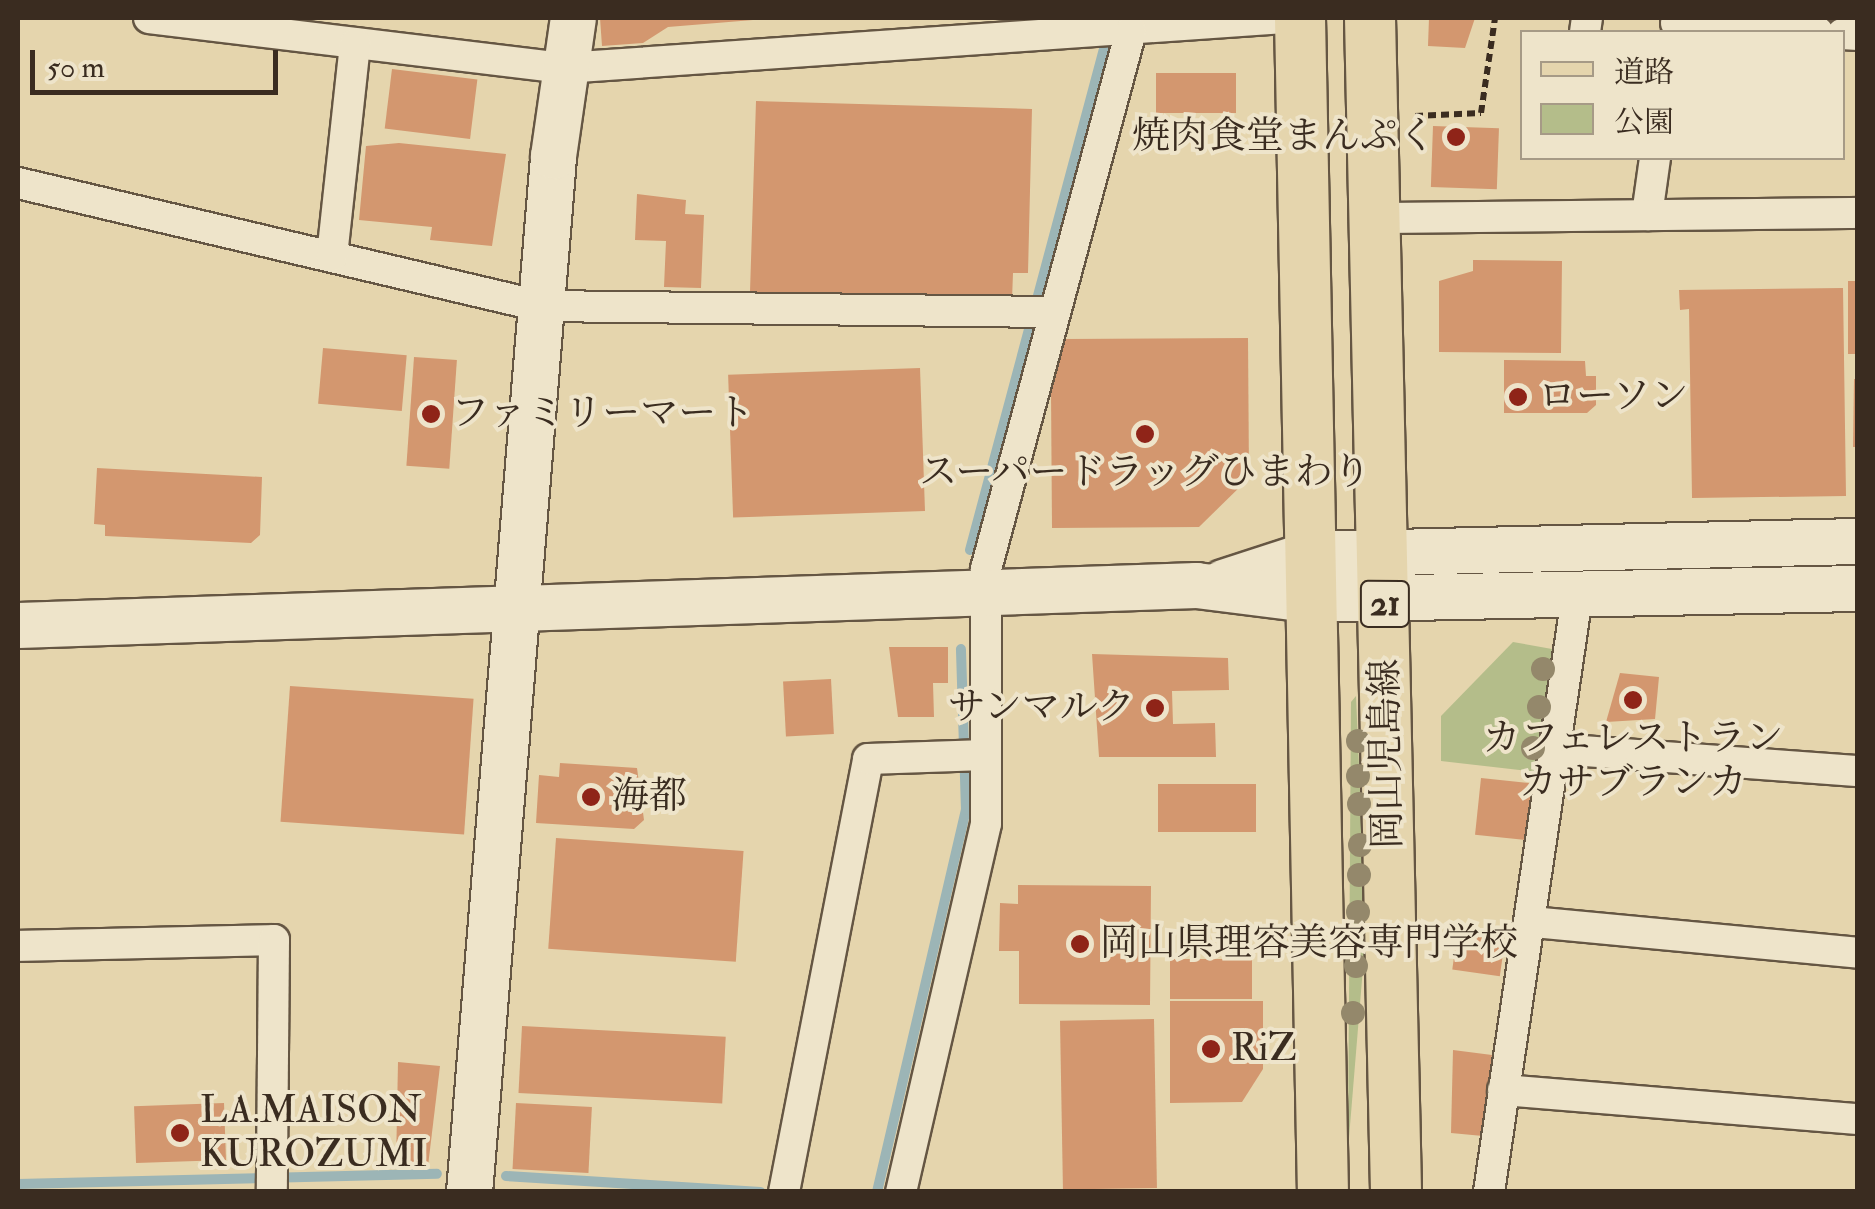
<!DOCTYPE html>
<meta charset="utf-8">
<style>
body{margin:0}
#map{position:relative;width:1875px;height:1209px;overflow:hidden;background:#e5d5ad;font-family:"IM FELL Double Pica","Noto Serif JP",serif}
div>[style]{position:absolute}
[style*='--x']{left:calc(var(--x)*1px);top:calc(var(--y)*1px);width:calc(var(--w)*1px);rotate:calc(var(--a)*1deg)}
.green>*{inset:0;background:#b4bd8a}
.stream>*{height:10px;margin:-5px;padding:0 5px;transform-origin:5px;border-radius:5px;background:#9cb5b6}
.building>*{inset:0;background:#d3976f;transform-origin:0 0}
.path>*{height:6px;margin-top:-3px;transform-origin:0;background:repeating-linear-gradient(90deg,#3a2c20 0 8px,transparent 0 13px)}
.roads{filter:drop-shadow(2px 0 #655643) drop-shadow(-2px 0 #655643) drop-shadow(0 2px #655643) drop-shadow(0 -2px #655643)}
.street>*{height:30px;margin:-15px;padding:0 15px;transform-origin:15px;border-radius:15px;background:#eee4ca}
.secondary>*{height:45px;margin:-22.5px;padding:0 22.5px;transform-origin:22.5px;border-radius:22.5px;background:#eee4ca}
.primary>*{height:50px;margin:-25px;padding:0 25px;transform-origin:25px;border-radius:25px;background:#e5d5ad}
.trees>*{width:24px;height:24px;margin:-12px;border-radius:50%;background:#94886b}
.dots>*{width:28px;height:28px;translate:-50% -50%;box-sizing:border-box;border:5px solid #eee4ca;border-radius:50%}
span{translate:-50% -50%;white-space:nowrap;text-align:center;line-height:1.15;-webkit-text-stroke:8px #eee4ca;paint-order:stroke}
.shield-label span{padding:2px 8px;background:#eee4ca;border:2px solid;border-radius:8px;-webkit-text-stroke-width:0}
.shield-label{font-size:35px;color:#3a2c20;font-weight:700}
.poi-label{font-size:38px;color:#3a2c20}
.right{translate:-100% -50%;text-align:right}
.left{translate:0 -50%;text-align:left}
.street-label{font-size:38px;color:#3a2c20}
.frame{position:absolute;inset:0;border:20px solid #3a2c20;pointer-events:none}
.legend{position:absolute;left:1520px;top:30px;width:325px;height:130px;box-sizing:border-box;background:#eee4ca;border:2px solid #a69a86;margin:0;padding:12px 18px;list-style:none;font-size:30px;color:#3a2c20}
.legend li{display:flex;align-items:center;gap:20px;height:50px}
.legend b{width:50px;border:2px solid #a69a86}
.scale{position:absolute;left:30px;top:50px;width:248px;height:45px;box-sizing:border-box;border:5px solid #3a2c20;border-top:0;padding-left:12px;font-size:30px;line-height:35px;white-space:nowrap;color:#3a2c20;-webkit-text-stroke:8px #eee4ca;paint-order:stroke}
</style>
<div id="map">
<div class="green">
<div style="clip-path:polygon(1513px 642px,1552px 649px,1536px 772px,1441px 761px,1441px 716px)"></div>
<div style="clip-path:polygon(1356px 696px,1366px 931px,1348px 1150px,1351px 702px)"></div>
</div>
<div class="stream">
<div style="--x:970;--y:550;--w:534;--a:-75.03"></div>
<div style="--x:506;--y:1176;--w:255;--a:3.6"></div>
<div style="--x:18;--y:1184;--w:419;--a:-1.4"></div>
<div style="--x:877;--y:1192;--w:392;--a:-76.9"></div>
<div style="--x:966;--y:810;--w:161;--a:-91.8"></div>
</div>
<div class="building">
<div style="clip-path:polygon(600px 18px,753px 18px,753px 20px,668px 27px,643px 43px,602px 46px)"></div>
<div style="clip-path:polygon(1429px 18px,1475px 18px,1465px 48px,1428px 46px)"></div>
<div style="left:392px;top:69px;width:86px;height:60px;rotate:7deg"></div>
<div style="left:1236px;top:73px;width:40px;height:80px;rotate:90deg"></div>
<div style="clip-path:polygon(756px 101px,1032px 109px,1028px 273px,1013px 273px,1012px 300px,750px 292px)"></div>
<div style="left:1433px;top:126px;width:66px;height:61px;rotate:2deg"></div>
<div style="clip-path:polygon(399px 143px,506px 154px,492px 246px,430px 240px,432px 227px,359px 220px,366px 146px)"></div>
<div style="clip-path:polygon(637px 194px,686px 200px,685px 214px,704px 215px,701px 288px,664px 287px,666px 241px,635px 240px)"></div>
<div style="clip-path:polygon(1473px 260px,1562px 261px,1561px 353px,1439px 352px,1439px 281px,1473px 271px)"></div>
<div style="left:1848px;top:281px;width:10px;height:73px"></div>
<div style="clip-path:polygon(1843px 288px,1846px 496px,1692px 498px,1689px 309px,1680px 310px,1679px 290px)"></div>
<div style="clip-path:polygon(1248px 338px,1249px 478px,1199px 527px,1052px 528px,1051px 390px,1064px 339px)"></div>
<div style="left:323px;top:348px;width:84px;height:56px;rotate:5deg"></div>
<div style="left:414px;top:357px;width:43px;height:109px;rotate:4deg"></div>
<div style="clip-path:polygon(1504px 360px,1585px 361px,1586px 376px,1596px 376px,1596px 405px,1587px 413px,1504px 413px)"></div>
<div style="left:920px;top:368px;width:143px;height:192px;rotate:88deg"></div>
<div style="clip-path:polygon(1854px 379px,1858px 379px,1858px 447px,1853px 447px)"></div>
<div style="clip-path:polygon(97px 468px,262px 477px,260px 535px,251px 543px,105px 536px,105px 525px,94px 524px)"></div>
<div style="clip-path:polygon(889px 647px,948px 647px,948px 683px,933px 683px,934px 717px,898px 717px)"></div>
<div style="clip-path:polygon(1092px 654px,1228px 658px,1229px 690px,1172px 691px,1173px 724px,1215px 723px,1216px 757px,1099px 757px)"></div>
<div style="clip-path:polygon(1620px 673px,1659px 677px,1655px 719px,1606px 722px)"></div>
<div style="left:831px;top:679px;width:55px;height:48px;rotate:87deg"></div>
<div style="left:290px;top:686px;width:184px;height:136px;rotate:4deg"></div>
<div style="clip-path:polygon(560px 763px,637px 768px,644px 820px,634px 829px,536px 823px,539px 775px,559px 777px)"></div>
<div style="left:1481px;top:778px;width:51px;height:57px;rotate:6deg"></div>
<div style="left:1158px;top:784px;width:98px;height:48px"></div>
<div style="left:556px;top:838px;width:188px;height:111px;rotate:4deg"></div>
<div style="clip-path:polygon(1018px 885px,1151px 886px,1150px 1005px,1019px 1004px,1019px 951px,999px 951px,1000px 903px,1018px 904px)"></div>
<div style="left:1458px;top:929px;width:48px;height:41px;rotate:8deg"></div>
<div style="left:1170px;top:959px;width:82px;height:40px"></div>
<div style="clip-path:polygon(1170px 1001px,1263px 1001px,1263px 1069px,1242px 1102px,1170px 1103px)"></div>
<div style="left:1154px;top:1019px;width:169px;height:94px;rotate:89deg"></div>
<div style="left:522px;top:1026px;width:204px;height:67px;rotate:3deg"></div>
<div style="clip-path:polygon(1453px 1050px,1492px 1055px,1483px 1136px,1451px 1133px)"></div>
<div style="clip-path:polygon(398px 1062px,440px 1066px,428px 1166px,396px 1165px)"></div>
<div style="left:224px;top:1103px;width:57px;height:90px;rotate:88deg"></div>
<div style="left:516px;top:1103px;width:76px;height:66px;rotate:3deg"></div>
</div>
<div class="path">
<div style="--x:1415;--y:116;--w:66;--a:-2.6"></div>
<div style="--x:1481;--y:113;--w:96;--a:-81.6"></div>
</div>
<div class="roads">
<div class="street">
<div style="--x:149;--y:18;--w:418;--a:6.9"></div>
<div style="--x:564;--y:68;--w:722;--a:-3.97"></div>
<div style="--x:1676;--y:23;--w:142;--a:3.6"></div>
<div style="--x:1585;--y:32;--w:14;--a:-82"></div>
<div style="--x:1842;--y:34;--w:16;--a:4"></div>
<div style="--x:18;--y:183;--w:536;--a:13.26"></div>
<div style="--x:540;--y:306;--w:510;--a:0.67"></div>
<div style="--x:1647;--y:215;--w:58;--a:-82"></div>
<div style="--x:1377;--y:218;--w:481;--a:-0.6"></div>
<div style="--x:332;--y:256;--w:214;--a:-83.8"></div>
<div style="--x:1556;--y:749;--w:303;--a:4.2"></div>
<div style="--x:1533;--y:922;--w:326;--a:5.4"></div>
<div style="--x:18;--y:946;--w:256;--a:-1.3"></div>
<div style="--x:274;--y:940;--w:252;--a:90.5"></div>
<div style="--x:1503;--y:1090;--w:356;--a:4.7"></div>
<div style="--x:784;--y:1192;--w:441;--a:-79"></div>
<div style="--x:868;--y:759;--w:117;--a:-2"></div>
<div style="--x:901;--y:1192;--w:378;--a:-77"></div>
<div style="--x:986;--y:824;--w:255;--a:-90"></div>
<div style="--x:986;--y:569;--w:557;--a:-74.92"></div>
<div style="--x:1489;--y:1192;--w:601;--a:-81.59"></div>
</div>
<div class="secondary">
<div style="--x:1223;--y:582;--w:90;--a:-18"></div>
<div style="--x:1309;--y:554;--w:549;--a:-1.36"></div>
<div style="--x:18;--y:625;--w:1179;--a:-1.94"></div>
<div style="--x:1196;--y:585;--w:114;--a:7.1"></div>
<div style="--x:1309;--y:599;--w:549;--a:-1.15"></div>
<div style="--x:469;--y:1192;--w:1039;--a:-85.36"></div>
<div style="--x:553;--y:156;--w:139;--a:-81.8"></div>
</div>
<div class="primary">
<div style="--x:1300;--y:18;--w:1174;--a:88.88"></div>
<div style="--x:1370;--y:18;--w:1174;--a:88.73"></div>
</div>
</div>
<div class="trees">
<div style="left:1543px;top:669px"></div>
<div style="left:1539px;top:707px"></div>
<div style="left:1358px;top:741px"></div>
<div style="left:1533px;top:748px"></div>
<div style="left:1358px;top:776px"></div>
<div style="left:1359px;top:804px"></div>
<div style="left:1360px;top:845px"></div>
<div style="left:1359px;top:875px"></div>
<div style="left:1358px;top:912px"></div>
<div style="left:1356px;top:966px"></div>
<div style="left:1353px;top:1013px"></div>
</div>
<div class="dots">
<div style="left:1456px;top:137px;background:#8f2418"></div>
<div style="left:1518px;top:397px;background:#8f2418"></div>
<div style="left:431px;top:414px;background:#8f2418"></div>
<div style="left:1145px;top:434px;background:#8f2418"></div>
<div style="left:1633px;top:700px;background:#8f2418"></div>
<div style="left:1155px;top:708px;background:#8f2418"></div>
<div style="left:591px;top:797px;background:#8f2418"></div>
<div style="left:1080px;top:944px;background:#8f2418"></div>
<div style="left:1211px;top:1049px;background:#8f2418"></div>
<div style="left:180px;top:1133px;background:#8f2418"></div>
</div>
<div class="shield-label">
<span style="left:1385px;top:604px">21</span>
</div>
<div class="poi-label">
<span class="right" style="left:1436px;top:137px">焼肉食堂まんぷく</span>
<span class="left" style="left:1538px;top:397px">ローソン</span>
<span class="left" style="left:451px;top:414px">ファミリーマート</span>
<span style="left:1145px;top:473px">スーパードラッグひまわり</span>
<span class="right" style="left:1135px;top:708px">サンマルク</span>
<span style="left:1633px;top:761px">カフェレストラン<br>カサブランカ</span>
<span class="left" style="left:611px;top:797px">海都</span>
<span class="left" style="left:1100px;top:944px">岡山県理容美容専門学校</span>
<span class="left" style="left:1231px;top:1049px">RiZ</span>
<span class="left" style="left:200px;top:1133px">LA.MAISON<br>KUROZUMI</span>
</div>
<div class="street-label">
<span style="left:1387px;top:754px;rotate:-91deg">岡山児島線</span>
</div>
<div class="frame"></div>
<ul class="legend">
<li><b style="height:12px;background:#e5d5ad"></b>道路</li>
<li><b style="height:28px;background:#b4bd8a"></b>公園</li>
</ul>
<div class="scale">50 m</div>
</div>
